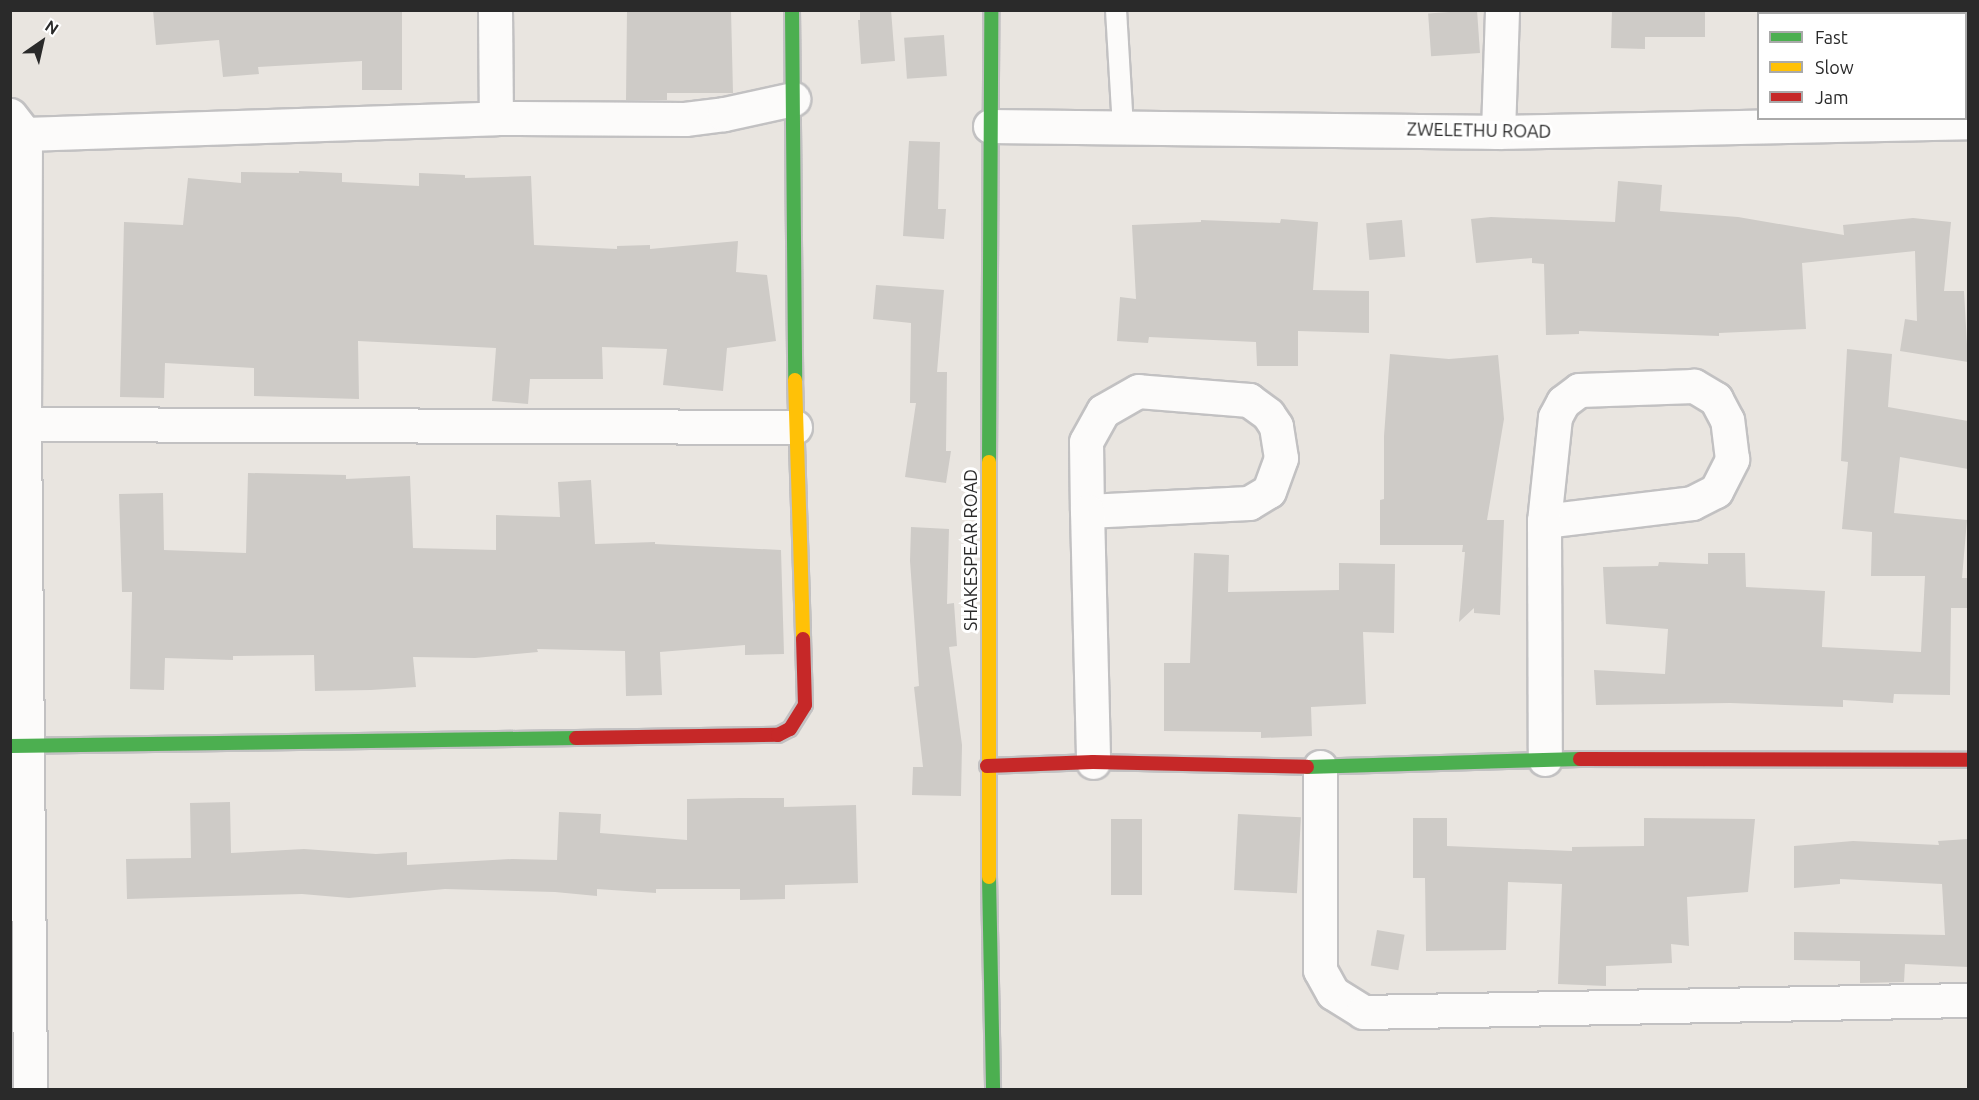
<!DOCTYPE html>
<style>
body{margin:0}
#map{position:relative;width:1979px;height:1100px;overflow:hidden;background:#e9e5e0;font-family:Ubuntu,sans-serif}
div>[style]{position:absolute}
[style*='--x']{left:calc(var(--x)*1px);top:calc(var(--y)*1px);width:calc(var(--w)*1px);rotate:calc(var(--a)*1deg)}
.building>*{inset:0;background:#cecbc7;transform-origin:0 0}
.roads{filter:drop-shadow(2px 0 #c2c1c2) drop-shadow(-2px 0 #c2c1c2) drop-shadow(0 2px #c2c1c2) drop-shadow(0 -2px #c2c1c2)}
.lane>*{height:20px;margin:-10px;padding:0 10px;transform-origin:10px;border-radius:10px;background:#fcfbfa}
.street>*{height:33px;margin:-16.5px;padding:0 16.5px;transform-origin:16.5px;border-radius:16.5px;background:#fcfbfa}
.fast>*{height:14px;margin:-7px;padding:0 7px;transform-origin:7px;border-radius:7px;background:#4caf50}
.slow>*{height:14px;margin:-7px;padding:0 7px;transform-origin:7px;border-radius:7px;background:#ffc107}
.jam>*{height:14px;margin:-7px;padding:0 7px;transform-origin:7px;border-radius:7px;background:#c62828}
span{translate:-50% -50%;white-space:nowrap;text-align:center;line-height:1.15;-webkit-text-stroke:6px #fff;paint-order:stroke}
.street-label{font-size:18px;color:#2a2a2a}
.frame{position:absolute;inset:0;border:12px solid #2a2a2a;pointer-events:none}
.legend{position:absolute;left:1757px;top:12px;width:210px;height:108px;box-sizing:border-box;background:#fff;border:2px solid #aaa;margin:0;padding:8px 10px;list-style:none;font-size:18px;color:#2a2a2a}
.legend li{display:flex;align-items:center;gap:12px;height:30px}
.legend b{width:30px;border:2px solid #aaa}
.north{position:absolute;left:12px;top:12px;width:60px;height:60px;-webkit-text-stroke:4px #fff;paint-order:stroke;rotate:34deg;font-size:16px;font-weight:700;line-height:24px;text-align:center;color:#2a2a2a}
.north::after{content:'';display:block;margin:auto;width:21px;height:27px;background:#2a2a2a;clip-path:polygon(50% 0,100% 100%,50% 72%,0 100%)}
</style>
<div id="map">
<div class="building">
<div style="clip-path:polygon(153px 10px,402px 10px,402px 90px,362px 90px,362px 61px,258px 67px,259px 74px,223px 77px,219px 40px,156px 45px)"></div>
<div style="clip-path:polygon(627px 10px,731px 10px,733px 93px,667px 93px,667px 100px,626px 100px)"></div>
<div style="clip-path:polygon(860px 10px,891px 10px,895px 61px,861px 64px,858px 20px,860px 20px)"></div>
<div style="left:1477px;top:10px;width:43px;height:49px;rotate:86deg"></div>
<div style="clip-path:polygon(1612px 10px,1705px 10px,1705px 37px,1645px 37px,1645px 49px,1611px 48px)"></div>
<div style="left:944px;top:35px;width:41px;height:40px;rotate:86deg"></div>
<div style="clip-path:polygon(909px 141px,940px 142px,938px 209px,946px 209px,944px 239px,903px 236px)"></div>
<div style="clip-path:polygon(299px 171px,342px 173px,342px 182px,419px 186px,419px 173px,465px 175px,465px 178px,531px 176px,534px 245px,617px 249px,617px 246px,650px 245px,650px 249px,738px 241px,736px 272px,767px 275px,776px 341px,727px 348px,723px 391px,663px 385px,667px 349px,602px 347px,603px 379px,530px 379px,528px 404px,492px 401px,496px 348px,358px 341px,359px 399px,254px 396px,254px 368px,165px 363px,164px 398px,120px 397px,124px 222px,183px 225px,188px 178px,241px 183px,241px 172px,299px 173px)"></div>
<div style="clip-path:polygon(1618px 181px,1662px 185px,1660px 211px,1738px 217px,1844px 235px,1843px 225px,1913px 218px,1951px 222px,1944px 291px,1964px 291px,1968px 362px,1900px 351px,1905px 319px,1917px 321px,1915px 251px,1802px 263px,1806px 329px,1719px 333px,1719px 336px,1579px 331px,1579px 334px,1546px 335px,1544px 264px,1532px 263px,1532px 258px,1476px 263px,1471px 219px,1491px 217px,1615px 222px)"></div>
<div style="clip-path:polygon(1281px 219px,1318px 222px,1313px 290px,1369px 291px,1369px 333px,1298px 331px,1298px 366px,1257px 366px,1256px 342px,1149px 337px,1148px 343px,1117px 341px,1120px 297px,1136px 299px,1132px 225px,1201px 222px,1201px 220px,1280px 223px)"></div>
<div style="left:1402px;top:220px;width:37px;height:36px;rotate:85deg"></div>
<div style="clip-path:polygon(876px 285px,944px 290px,937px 372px,947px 372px,946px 451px,951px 451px,946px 483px,905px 477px,916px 403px,910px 403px,911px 323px,873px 319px)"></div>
<div style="clip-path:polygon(1847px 349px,1892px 354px,1888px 407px,1968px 421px,1968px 469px,1900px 457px,1894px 513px,1967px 520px,1962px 578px,1968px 578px,1968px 608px,1951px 608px,1950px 695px,1894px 694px,1893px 703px,1843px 700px,1843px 707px,1730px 703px,1596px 705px,1594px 670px,1665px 674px,1668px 629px,1606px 624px,1603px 567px,1658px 566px,1659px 562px,1708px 564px,1708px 553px,1745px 553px,1746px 587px,1825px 591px,1822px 647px,1921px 652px,1925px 576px,1871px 576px,1872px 532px,1842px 529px,1848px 462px,1841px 461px)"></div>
<div style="clip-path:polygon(1390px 354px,1449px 359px,1498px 355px,1504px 419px,1487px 520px,1504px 520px,1500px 615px,1474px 613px,1474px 608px,1459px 622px,1465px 552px,1462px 552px,1463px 545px,1380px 545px,1380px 500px,1384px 499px,1384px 436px)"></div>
<div style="clip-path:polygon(248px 473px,346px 475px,346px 479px,410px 476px,413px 548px,496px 550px,496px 515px,560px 517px,558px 482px,591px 480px,595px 544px,655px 542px,655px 544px,781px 550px,784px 654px,745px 655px,745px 645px,660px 652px,662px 695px,626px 696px,625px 651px,537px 649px,538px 652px,475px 658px,413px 657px,416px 687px,371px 690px,315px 691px,314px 655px,233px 656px,233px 660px,165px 658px,164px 690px,130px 689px,132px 592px,122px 592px,119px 494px,163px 493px,164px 550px,246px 553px)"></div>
<div style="clip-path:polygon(911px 527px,949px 529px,947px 604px,954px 603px,957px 646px,949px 647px,962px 745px,961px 796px,912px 795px,913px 767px,923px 767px,914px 687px,919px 686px,910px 561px)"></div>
<div style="clip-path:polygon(1194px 553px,1229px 555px,1228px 592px,1339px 590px,1339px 563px,1395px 564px,1394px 633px,1363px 632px,1366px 704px,1311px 707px,1312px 736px,1261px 738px,1261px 732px,1164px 731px,1164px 663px,1190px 663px)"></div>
<div style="clip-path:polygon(740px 798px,784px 798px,784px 807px,856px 805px,858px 883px,785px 885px,785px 899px,740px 900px,740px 889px,656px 889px,656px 893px,597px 889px,597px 896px,555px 892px,445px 889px,349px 898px,302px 894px,127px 899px,126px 859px,191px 858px,190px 803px,230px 802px,231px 853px,304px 849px,376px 854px,407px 852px,407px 865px,512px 859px,557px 860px,559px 812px,601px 814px,600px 833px,687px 840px,687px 799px)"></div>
<div style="left:1238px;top:814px;width:63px;height:76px;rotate:3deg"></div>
<div style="clip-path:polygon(1413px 818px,1447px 818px,1447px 846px,1572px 851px,1572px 847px,1644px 846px,1644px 818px,1755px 819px,1748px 892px,1687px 897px,1689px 946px,1671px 944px,1672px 963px,1606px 966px,1606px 986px,1558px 984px,1562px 884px,1508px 882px,1506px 950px,1426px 951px,1425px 878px,1413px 878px)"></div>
<div style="left:1111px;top:819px;width:31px;height:76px"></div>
<div style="clip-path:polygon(1968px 839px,1968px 967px,1905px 964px,1904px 982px,1860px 983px,1860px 961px,1794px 960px,1794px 932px,1945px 935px,1942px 884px,1840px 879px,1840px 884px,1794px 888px,1794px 846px,1853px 841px,1939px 845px,1938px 841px)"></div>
<div style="left:1377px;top:930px;width:28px;height:36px;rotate:10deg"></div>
</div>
<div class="roads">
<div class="lane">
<div style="--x:1116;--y:10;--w:118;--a:86.6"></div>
</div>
<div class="street">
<div style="--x:495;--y:10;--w:108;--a:89.5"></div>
<div style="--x:10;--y:115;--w:24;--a:52"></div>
<div style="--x:25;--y:134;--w:290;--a:90.2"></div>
<div style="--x:24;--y:424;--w:666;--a:89.48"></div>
<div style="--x:990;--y:126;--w:508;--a:0.68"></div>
<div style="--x:1498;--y:132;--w:470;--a:-1.2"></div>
<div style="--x:1498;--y:132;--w:122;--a:-88.1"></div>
<div style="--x:25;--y:134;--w:471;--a:-1.9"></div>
<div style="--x:496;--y:118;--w:189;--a:0.3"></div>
<div style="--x:685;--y:119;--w:39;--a:-7"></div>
<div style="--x:724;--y:114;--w:71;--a:-12.3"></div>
<div style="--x:24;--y:424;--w:771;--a:0.22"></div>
<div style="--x:1087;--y:511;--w:162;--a:-2.8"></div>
<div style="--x:1249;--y:503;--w:23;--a:-31"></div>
<div style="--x:1269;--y:491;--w:35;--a:-70"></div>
<div style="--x:1281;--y:458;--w:32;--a:-99"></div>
<div style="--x:1276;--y:426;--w:14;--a:-124"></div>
<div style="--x:1268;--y:414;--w:24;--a:-144"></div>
<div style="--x:1249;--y:400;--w:111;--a:-175.4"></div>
<div style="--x:1138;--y:391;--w:40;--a:150.3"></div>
<div style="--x:1103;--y:411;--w:35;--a:119"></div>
<div style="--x:1086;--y:442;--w:69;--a:89.2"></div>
<div style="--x:1087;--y:511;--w:251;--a:88.6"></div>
<div style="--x:1544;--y:521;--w:149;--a:-6.9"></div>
<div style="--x:1692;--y:503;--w:27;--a:-27"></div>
<div style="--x:1716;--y:491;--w:36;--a:-63"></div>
<div style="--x:1732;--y:459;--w:39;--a:-97"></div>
<div style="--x:1727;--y:420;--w:24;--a:-118"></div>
<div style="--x:1716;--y:399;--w:26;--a:-149"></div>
<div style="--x:1694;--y:386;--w:115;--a:178"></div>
<div style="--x:1579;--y:390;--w:20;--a:143"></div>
<div style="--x:1563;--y:402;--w:17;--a:118"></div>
<div style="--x:1555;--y:417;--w:105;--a:96"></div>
<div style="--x:1544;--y:521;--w:238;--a:89.8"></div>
<div style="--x:1320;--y:767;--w:203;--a:90"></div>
<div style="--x:1320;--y:970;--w:26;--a:61"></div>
<div style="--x:1333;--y:993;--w:36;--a:32"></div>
<div style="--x:1363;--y:1012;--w:605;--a:-1.14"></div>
</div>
<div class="fast">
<div style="--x:792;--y:10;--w:370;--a:89.5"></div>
<div style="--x:989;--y:462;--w:452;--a:-89.7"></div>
<div style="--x:10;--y:746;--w:566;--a:-0.81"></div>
<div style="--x:1307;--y:767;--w:273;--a:-1.7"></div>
<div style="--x:989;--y:877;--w:213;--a:88.9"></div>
</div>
<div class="slow">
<div style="--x:795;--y:380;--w:259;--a:88.2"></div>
<div style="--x:989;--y:462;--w:415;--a:90"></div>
</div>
<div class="jam">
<div style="--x:576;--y:738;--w:202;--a:-0.9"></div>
<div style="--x:778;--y:735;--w:13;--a:-27"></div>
<div style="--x:790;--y:729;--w:28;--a:-58"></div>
<div style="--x:805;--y:705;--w:66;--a:-91.7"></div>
<div style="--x:1580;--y:759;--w:388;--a:0.1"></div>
<div style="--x:987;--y:766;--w:106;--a:-2.2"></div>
<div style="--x:1093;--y:762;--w:214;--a:1.3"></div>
</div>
</div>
<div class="street-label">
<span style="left:1479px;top:130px;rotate:1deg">ZWELETHU ROAD</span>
<span style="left:970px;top:550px;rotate:-90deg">SHAKESPEAR ROAD</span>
</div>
<div class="frame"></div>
<ul class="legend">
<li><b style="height:8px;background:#4caf50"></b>Fast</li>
<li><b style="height:8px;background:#ffc107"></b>Slow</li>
<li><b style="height:8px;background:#c62828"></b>Jam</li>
</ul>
<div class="north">N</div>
</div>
